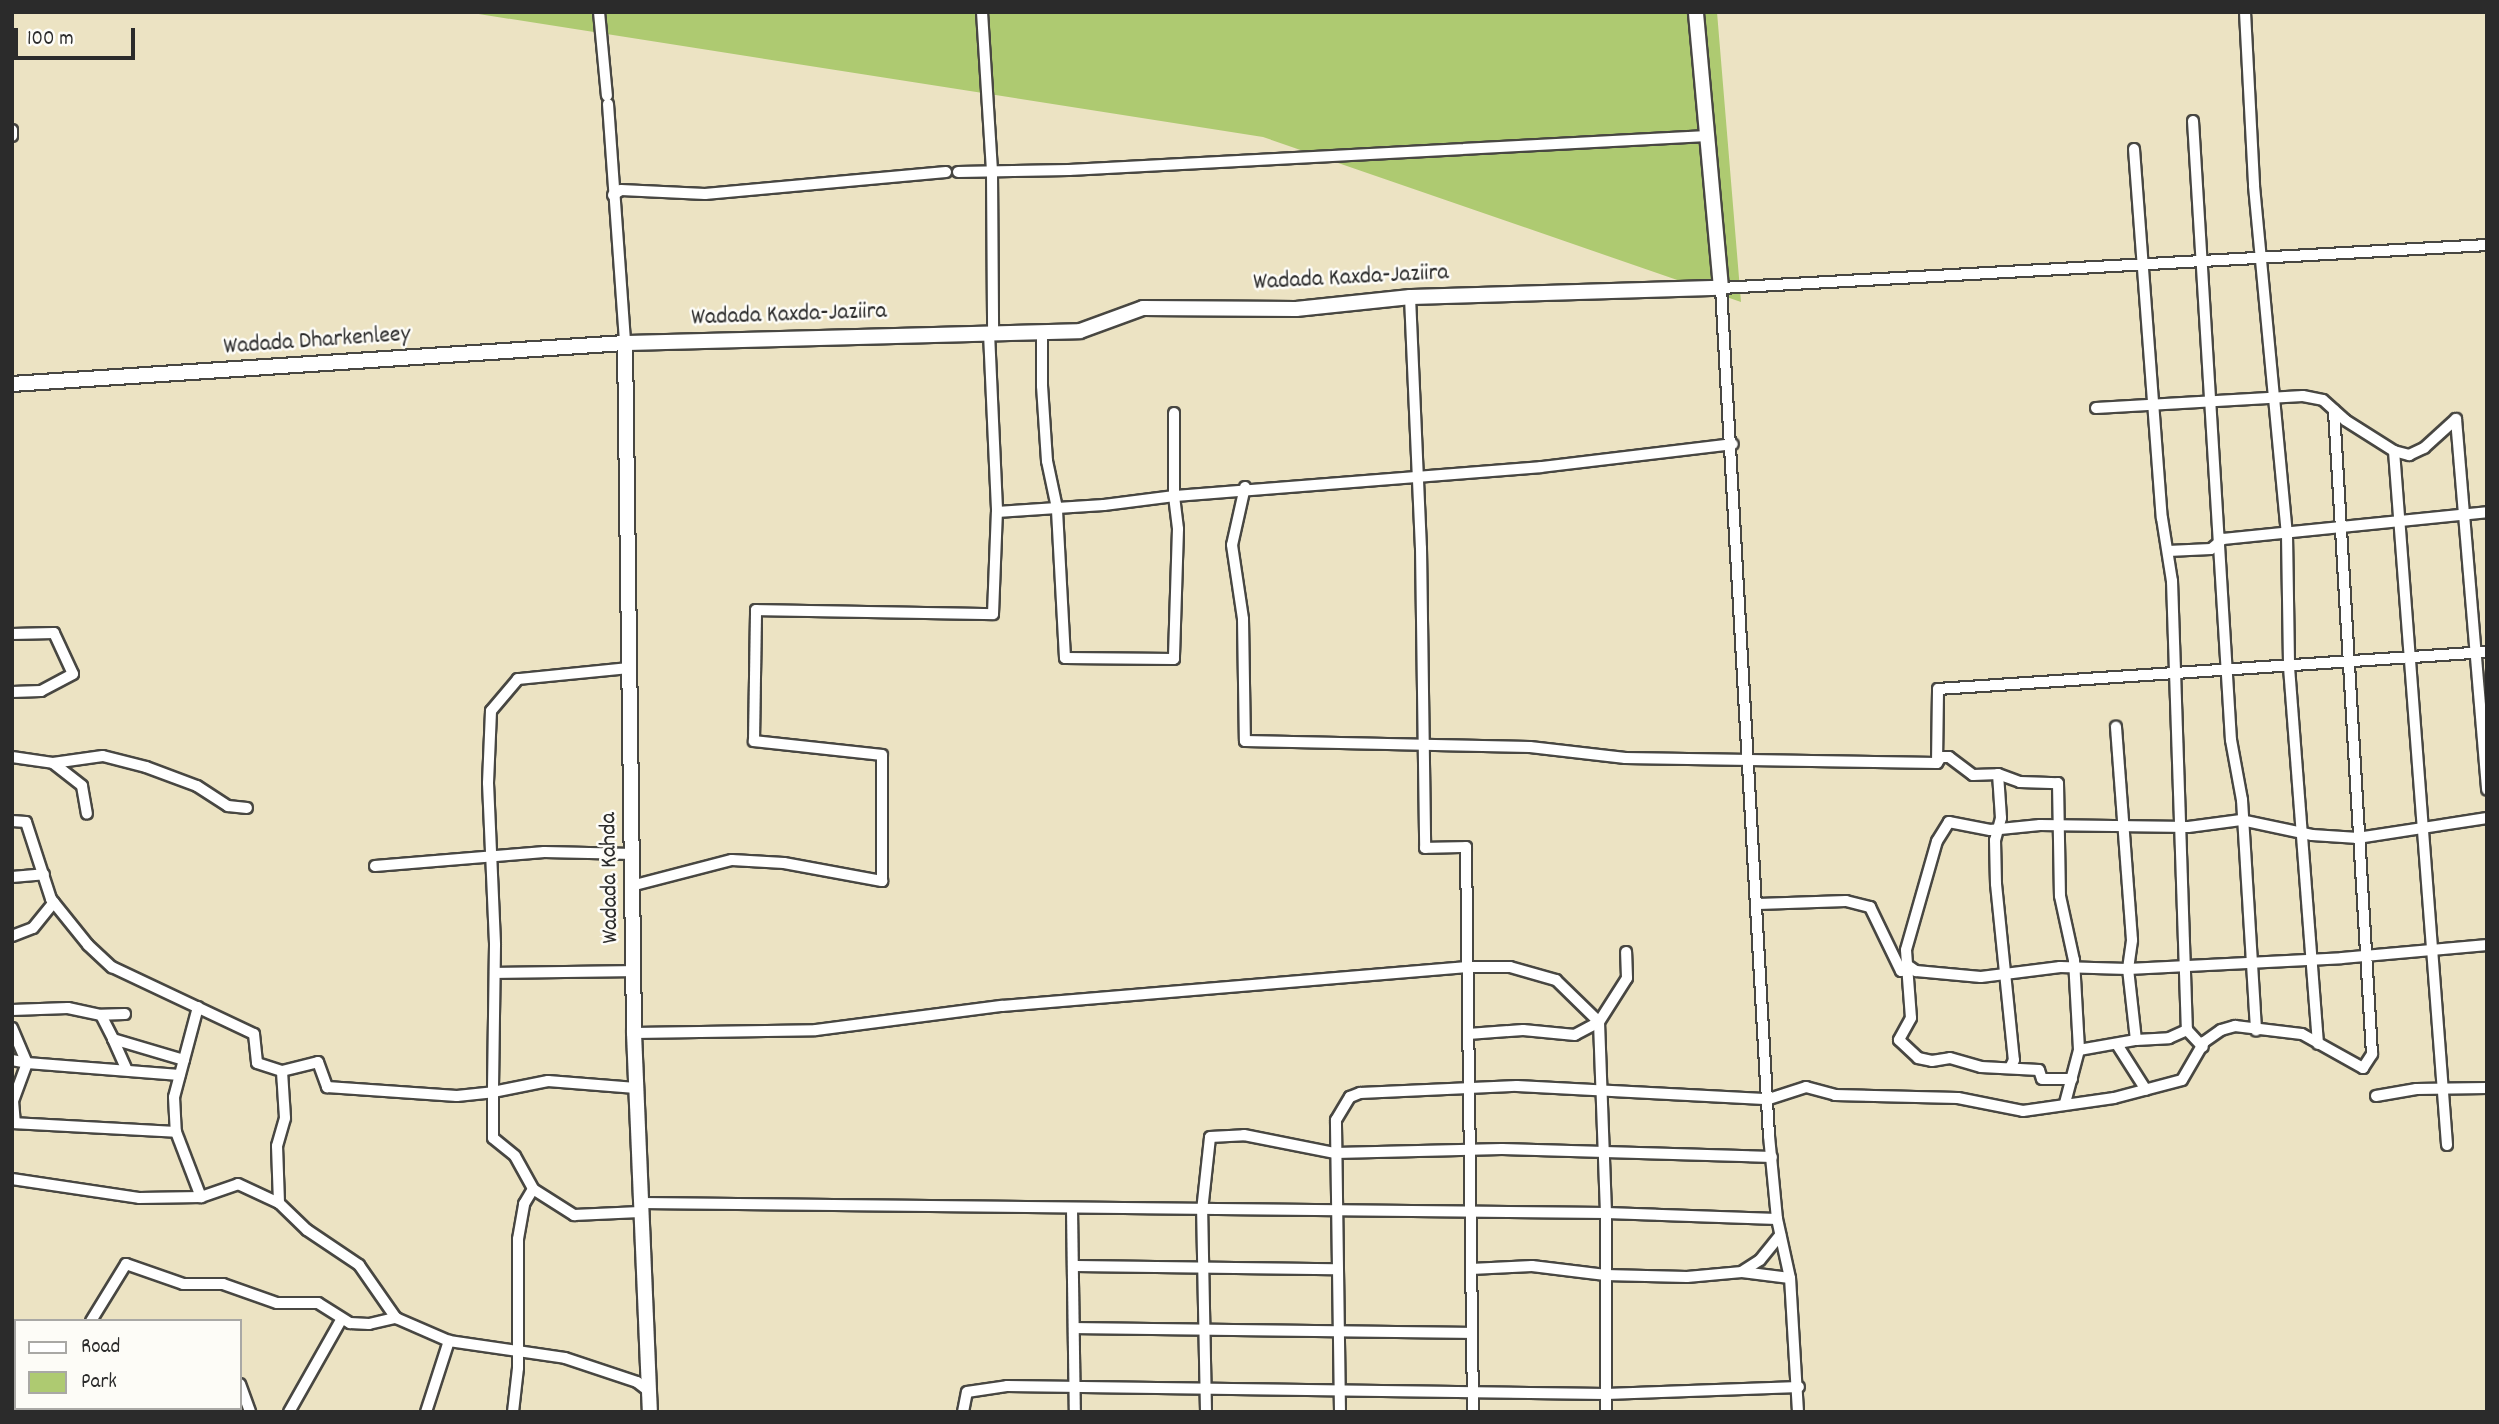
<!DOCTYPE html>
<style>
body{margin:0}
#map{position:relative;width:2499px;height:1424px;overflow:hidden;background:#ece3c3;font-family:Dekko,sans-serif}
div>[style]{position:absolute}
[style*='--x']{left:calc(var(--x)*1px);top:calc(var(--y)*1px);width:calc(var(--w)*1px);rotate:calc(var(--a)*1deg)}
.green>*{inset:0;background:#aeca71}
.roads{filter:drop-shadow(2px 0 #484742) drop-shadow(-2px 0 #484742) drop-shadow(0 2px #484742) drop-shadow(0 -2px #484742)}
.street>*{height:10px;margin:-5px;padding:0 5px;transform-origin:5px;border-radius:5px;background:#fff}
.secondary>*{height:14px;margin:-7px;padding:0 7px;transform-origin:7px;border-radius:7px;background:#fff}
span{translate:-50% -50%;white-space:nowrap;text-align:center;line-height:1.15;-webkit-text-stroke:5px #fdfcf7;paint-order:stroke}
.street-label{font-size:24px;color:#2b2b2b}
.frame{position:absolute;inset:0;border:14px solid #2b2b2b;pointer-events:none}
.legend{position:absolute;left:14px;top:1319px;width:228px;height:91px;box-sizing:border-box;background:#fdfcf7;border:2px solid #a9a8a5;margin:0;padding:9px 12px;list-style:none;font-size:21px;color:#2b2b2b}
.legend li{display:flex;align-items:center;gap:14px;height:35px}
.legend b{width:35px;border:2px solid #a9a8a5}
.scale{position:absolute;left:14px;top:28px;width:121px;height:32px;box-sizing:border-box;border:4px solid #2b2b2b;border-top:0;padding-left:9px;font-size:21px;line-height:24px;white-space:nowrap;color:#2b2b2b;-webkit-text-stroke:5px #fdfcf7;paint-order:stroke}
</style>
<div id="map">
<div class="green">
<div style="clip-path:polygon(466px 12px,1717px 12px,1741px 302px,1263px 137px)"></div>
</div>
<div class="roads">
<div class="street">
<div style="--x:599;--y:12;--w:84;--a:84.6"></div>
<div style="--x:982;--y:12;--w:161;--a:86.4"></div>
<div style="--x:992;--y:173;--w:160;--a:89.6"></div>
<div style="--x:2245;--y:12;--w:174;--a:87"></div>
<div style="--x:2254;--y:186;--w:351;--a:84.6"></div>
<div style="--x:2287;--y:535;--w:132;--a:89.1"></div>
<div style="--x:2289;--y:667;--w:378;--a:85.6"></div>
<div style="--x:608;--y:104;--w:240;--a:85.9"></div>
<div style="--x:2193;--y:121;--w:620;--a:86.49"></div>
<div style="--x:2231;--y:740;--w:61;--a:79.6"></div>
<div style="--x:2242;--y:800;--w:231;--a:86.5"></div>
<div style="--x:12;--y:130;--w:6;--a:90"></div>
<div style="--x:2134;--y:149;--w:370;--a:85.7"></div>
<div style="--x:2162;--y:518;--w:64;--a:81"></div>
<div style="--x:2172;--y:581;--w:449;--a:88.1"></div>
<div style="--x:958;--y:172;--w:111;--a:-1"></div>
<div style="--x:1069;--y:170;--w:639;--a:-3.05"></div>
<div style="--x:613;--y:195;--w:9;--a:-32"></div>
<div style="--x:621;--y:190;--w:84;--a:2.7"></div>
<div style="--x:705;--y:194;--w:242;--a:-5.2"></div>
<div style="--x:1410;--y:297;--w:251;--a:87.5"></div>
<div style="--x:1421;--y:548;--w:300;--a:89.2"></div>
<div style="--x:1425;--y:848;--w:41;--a:-1.4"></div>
<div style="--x:1466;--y:847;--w:565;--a:89.29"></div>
<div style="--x:989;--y:333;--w:179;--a:87.4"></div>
<div style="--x:2096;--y:408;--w:207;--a:-3.3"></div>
<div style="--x:2303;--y:396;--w:20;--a:11"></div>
<div style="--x:2323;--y:400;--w:30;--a:42"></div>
<div style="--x:2345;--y:420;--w:58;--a:32.3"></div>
<div style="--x:2394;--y:451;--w:696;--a:85.63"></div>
<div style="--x:1174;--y:413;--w:83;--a:90"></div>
<div style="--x:1174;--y:496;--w:368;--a:-4.5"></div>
<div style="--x:1541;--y:467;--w:193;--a:-6.8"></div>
<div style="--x:2456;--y:419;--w:372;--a:85.2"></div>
<div style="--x:2394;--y:451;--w:16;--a:15"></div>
<div style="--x:2409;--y:455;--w:17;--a:-25"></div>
<div style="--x:2424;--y:448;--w:43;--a:-42.2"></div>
<div style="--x:1245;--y:487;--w:59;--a:102.6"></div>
<div style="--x:1232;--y:545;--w:75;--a:81.5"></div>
<div style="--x:1243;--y:619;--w:122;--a:89.1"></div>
<div style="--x:1245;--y:741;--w:285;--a:1.2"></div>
<div style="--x:1530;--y:747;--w:96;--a:6.6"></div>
<div style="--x:1625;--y:758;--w:312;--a:0.9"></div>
<div style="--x:1937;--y:763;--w:74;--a:-89.2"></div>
<div style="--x:1938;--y:689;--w:550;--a:-3.86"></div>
<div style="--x:2168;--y:551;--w:43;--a:-2.7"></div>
<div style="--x:2211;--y:549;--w:16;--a:-40"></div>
<div style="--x:2223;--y:539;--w:265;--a:-5.8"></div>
<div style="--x:12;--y:634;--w:42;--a:-1.4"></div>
<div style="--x:54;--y:633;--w:45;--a:65.1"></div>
<div style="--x:73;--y:674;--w:36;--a:152"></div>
<div style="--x:41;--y:691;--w:29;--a:178"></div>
<div style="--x:629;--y:668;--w:112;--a:174.3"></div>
<div style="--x:518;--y:679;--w:42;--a:130.2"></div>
<div style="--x:491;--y:711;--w:72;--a:92.4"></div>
<div style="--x:488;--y:783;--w:162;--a:87.5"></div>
<div style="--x:495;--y:945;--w:147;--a:90.8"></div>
<div style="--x:493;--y:1092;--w:56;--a:-11.3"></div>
<div style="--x:548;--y:1081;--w:88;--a:4.5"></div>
<div style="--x:12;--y:757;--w:41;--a:8.3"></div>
<div style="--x:53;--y:763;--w:37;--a:38"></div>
<div style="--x:82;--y:786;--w:28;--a:80"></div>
<div style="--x:53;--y:763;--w:50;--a:-8"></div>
<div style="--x:103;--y:756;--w:44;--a:14.3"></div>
<div style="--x:146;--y:767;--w:54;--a:20.4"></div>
<div style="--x:197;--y:786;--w:37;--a:33"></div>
<div style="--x:228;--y:806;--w:19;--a:6"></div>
<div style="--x:1937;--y:763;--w:7;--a:-56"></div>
<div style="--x:1941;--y:757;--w:8;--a:0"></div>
<div style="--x:1949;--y:757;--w:30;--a:37"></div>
<div style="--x:1973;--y:775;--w:25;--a:-2"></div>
<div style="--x:1998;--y:774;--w:44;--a:86.1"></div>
<div style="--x:2001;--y:818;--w:23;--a:105"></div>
<div style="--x:1995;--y:840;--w:44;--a:88.7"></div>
<div style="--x:1996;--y:884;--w:177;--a:84.2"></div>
<div style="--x:2014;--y:1060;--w:9;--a:117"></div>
<div style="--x:1998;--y:774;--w:23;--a:20"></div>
<div style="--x:2020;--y:782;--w:38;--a:2"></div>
<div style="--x:2058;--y:783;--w:113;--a:89"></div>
<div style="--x:2060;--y:896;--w:66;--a:77.7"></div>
<div style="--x:2074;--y:960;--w:90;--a:86.8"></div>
<div style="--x:2079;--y:1050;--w:55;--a:104.8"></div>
<div style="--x:2487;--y:818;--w:131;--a:171.2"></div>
<div style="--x:2358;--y:838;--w:46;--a:-176.3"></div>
<div style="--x:2312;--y:835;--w:73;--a:-168.1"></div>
<div style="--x:2241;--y:820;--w:53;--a:172.5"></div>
<div style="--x:2188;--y:827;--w:148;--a:-179.2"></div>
<div style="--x:2040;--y:825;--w:50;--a:174.3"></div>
<div style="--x:1990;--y:830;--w:42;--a:-169"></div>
<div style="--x:1949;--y:822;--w:22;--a:122"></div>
<div style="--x:1937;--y:841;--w:113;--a:105.9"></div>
<div style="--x:1906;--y:950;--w:15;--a:86"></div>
<div style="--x:1907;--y:965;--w:11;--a:34"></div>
<div style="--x:1916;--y:971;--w:65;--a:5.3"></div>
<div style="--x:1981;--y:977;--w:80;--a:-7.2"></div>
<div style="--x:2060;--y:967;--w:68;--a:1.7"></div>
<div style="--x:2128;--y:969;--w:214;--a:-2.9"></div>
<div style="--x:2342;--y:958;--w:146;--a:-5.1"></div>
<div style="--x:12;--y:821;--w:14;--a:4"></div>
<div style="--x:26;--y:822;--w:81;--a:72"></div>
<div style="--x:51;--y:899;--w:59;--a:51.2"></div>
<div style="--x:88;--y:945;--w:33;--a:43"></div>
<div style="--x:112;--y:967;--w:157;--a:25.3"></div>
<div style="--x:254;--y:1034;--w:29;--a:84"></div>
<div style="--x:257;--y:1063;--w:26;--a:18"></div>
<div style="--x:282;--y:1071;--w:37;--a:-14"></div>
<div style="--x:318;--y:1062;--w:27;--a:70"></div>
<div style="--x:327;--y:1087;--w:130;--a:4"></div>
<div style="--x:457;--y:1096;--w:36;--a:-6"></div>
<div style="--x:493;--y:1092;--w:46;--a:90"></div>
<div style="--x:493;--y:1138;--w:28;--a:39"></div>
<div style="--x:515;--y:1156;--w:38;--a:61"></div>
<div style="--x:533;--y:1189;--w:49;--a:32.4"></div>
<div style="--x:574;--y:1215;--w:66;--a:-2.6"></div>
<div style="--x:375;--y:866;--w:170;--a:-4.7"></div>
<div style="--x:544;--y:852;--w:90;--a:1.3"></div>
<div style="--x:12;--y:877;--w:32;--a:-5"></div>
<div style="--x:635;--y:885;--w:100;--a:-14.5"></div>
<div style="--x:732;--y:860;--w:52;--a:3.3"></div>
<div style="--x:784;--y:863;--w:100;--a:10.4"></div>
<div style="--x:882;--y:881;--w:126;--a:-90"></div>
<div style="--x:882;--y:755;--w:129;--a:-173.8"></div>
<div style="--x:754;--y:741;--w:131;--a:-89.1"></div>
<div style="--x:756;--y:610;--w:237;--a:1"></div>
<div style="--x:993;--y:614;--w:102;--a:-87.8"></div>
<div style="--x:997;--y:512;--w:60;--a:-3.8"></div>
<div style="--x:1057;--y:508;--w:47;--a:-3.7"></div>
<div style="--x:1104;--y:505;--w:71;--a:-7.3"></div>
<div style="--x:1174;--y:496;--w:33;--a:83"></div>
<div style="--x:1178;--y:529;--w:130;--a:91.8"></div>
<div style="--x:1174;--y:659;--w:109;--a:-179.5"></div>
<div style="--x:1065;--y:658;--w:150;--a:-93.1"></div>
<div style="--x:1057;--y:508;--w:48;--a:-102"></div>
<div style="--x:1047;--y:461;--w:75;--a:-93.8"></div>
<div style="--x:1042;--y:386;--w:54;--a:-90"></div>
<div style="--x:1758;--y:904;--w:88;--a:-2"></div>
<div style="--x:1846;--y:901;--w:25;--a:14"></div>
<div style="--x:1870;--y:907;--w:71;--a:64.2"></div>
<div style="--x:1901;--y:971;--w:8;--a:-45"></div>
<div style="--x:1907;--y:965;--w:53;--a:85.7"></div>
<div style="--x:1911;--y:1018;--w:25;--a:119"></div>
<div style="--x:1899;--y:1040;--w:26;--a:43"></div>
<div style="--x:1918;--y:1058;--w:14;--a:12"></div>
<div style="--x:1932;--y:1061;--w:18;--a:-9"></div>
<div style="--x:1950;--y:1058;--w:32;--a:16"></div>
<div style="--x:1981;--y:1067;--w:58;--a:3"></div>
<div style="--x:2039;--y:1070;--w:9;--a:72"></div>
<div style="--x:2042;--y:1079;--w:30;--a:0"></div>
<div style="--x:12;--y:936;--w:22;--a:-21"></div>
<div style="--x:33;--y:928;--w:33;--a:-51"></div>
<div style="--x:495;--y:973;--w:140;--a:-0.8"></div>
<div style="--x:198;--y:1007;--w:93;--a:104.9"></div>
<div style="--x:174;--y:1097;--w:35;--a:87"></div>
<div style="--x:176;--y:1132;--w:70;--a:69"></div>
<div style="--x:12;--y:1010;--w:56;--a:-2"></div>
<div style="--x:68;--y:1008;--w:34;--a:12"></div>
<div style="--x:125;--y:1014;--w:24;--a:178"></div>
<div style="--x:101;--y:1015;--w:27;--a:63"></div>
<div style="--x:113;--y:1039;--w:74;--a:16.5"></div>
<div style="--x:12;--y:1028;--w:38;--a:67"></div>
<div style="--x:27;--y:1063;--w:153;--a:4.5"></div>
<div style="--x:634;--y:1033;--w:182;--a:-0.9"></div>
<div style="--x:816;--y:1030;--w:188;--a:-7.4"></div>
<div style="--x:1002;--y:1006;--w:467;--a:-4.8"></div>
<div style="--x:1467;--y:967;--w:43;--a:0"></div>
<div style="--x:1510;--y:967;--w:48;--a:15.8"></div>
<div style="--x:1556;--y:980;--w:60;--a:44.3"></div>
<div style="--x:1599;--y:1022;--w:27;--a:152"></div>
<div style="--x:1575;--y:1035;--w:52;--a:-174.5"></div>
<div style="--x:1523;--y:1030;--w:55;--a:175.8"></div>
<div style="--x:113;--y:1039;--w:32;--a:66"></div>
<div style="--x:2136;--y:1040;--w:33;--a:-3"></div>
<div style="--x:2169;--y:1038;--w:20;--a:-24"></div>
<div style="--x:2187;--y:1030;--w:23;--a:47"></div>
<div style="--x:2118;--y:1046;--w:52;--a:57.5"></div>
<div style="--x:2079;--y:1050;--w:58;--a:-10"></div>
<div style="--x:2136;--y:1040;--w:71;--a:-96.4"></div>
<div style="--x:2128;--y:969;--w:29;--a:-82"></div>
<div style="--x:2132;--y:940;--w:214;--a:-94.3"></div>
<div style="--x:12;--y:1060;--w:15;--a:11"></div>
<div style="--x:27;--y:1063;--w:40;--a:110.2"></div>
<div style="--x:13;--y:1101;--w:22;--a:85"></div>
<div style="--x:2376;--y:1096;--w:41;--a:-9.9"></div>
<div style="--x:2416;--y:1089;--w:71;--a:-0.8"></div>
<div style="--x:12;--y:1123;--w:164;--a:3.1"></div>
<div style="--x:12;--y:1179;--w:128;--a:8.5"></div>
<div style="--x:139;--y:1198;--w:62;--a:-0.9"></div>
<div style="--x:201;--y:1197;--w:39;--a:-19"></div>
<div style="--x:238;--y:1184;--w:45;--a:24.9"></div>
<div style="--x:279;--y:1203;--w:39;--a:44"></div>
<div style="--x:307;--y:1230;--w:63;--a:33.9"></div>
<div style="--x:359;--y:1265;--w:65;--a:55.1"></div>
<div style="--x:279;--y:1203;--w:57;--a:-92"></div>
<div style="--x:277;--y:1146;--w:29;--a:-74"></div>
<div style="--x:285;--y:1118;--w:47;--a:-93.7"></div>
<div style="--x:641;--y:1203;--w:965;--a:0.59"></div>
<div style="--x:1606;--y:1213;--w:171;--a:2"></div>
<div style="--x:1072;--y:1209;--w:203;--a:89.2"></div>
<div style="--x:1076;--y:1266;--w:259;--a:0.7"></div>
<div style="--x:1471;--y:1269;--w:61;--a:-2.8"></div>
<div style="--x:1532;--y:1266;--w:74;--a:7"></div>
<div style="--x:1605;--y:1275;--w:82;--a:1.4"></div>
<div style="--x:1687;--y:1277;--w:55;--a:-5.2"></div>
<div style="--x:1742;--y:1272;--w:48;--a:7.1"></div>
<div style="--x:1743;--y:1271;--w:20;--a:-33"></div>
<div style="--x:1760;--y:1260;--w:32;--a:-51"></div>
<div style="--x:91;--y:1321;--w:67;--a:-58.4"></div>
<div style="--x:126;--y:1264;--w:60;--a:19.3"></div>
<div style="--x:183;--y:1284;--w:40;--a:0"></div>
<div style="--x:223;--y:1284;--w:57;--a:19.4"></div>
<div style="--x:277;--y:1303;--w:41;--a:0"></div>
<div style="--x:318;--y:1303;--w:38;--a:32"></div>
<div style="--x:350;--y:1323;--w:19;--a:3"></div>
<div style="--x:369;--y:1324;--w:28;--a:-13"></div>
<div style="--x:396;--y:1318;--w:58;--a:23.5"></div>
<div style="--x:449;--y:1341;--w:117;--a:8.3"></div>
<div style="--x:565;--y:1358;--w:76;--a:18.4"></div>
<div style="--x:637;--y:1382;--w:16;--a:38"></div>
<div style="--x:12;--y:1328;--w:4;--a:0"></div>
<div style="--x:1076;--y:1328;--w:396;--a:0.7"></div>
<div style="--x:12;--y:1361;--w:4;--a:27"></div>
<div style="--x:240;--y:1384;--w:30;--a:70"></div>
<div style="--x:126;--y:1408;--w:11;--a:22"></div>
<div style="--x:289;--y:1412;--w:106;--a:-60.5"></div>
<div style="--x:426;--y:1412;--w:75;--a:-72.1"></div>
<div style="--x:513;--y:1412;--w:44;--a:-83.5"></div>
<div style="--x:518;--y:1368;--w:129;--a:-90"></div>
<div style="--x:518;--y:1239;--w:36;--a:-80"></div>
<div style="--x:524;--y:1204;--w:17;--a:-59"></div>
<div style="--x:963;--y:1412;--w:20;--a:-79"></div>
<div style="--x:967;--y:1392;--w:40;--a:-8.5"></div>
<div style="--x:1007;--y:1386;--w:599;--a:0.77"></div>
<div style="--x:1606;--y:1394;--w:193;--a:-2.1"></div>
<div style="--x:1206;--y:1412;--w:201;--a:-91.1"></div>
<div style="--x:1202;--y:1211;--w:74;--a:-83.8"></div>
<div style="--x:1210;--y:1137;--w:34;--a:-3"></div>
<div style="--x:1244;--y:1135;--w:93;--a:11.2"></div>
<div style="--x:1335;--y:1153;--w:167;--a:-1.4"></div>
<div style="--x:1502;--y:1149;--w:270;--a:1.7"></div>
<div style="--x:1340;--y:1412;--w:292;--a:-90.8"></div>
<div style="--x:1336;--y:1120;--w:27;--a:-59"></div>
<div style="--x:1350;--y:1097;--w:11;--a:-22"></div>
<div style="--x:1360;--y:1093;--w:157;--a:-2.6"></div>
<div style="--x:1517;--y:1086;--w:252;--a:3"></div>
<div style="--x:1769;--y:1099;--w:39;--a:-18"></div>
<div style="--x:1806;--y:1087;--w:30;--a:15"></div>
<div style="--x:1835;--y:1095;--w:123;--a:1.4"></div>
<div style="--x:1958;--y:1098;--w:66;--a:11.3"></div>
<div style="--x:2023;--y:1111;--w:92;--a:-8.1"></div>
<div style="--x:2114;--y:1098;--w:70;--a:-14.8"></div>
<div style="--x:2182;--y:1080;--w:44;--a:-59.9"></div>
<div style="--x:2204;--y:1042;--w:21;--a:-35"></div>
<div style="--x:2221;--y:1030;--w:15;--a:-16"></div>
<div style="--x:2235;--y:1026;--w:67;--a:6.8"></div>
<div style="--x:2302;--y:1034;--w:70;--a:29.1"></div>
<div style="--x:2363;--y:1068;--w:17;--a:-57"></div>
<div style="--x:2372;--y:1054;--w:645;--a:-93.38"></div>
<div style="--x:1606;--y:1412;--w:199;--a:-90"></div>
<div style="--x:1606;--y:1213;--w:191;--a:-92.1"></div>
<div style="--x:1599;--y:1022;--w:52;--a:-57.5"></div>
<div style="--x:1627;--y:978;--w:26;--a:-92"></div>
<div style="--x:1798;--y:1412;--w:134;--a:-93.4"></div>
<div style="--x:1790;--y:1278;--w:60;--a:-102.4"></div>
<div style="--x:1777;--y:1219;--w:83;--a:-95.5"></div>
<div style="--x:1769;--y:1136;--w:849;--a:-93.24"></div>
<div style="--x:1721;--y:288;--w:767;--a:-3.21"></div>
</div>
<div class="secondary">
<div style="--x:625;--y:343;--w:690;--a:89.25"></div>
<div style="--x:634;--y:1033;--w:379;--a:87.6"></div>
<div style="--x:12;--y:384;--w:614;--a:-3.83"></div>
<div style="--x:625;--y:343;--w:455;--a:-1.5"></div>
<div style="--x:1080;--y:331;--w:67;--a:-20.1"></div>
<div style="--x:1143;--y:308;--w:153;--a:0.4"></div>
<div style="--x:1296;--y:309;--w:115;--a:-6"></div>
<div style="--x:1410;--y:297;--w:311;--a:-1.7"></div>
<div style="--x:1721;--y:288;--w:277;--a:-95.2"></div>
</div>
</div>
<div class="street-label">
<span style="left:1351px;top:279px;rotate:-3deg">Wadada Kaxda-Jaziira</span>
<span style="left:789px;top:316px;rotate:-2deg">Wadada Kaxda-Jaziira</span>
<span style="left:317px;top:342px;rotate:-4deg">Wadada Dharkenleey</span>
<span style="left:611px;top:878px;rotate:-91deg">Wadada Kahda</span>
</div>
<div class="frame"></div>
<ul class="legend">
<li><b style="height:9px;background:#fff"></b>Road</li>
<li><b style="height:19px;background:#aeca71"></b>Park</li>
</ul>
<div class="scale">100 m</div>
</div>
